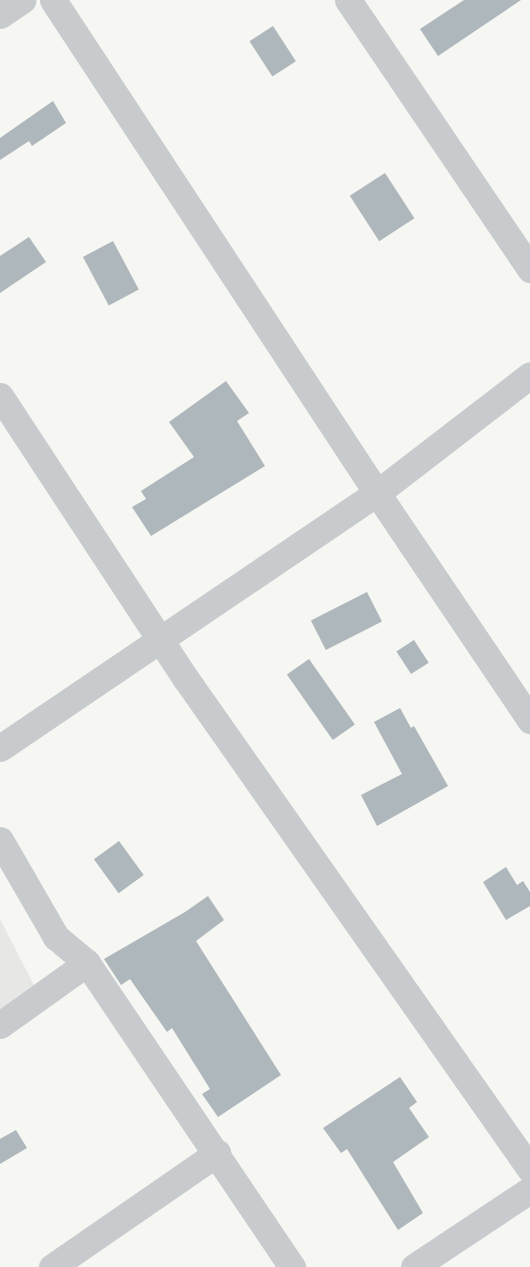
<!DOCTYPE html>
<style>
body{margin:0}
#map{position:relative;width:530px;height:1267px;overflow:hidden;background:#f6f6f2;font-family:Cabin,sans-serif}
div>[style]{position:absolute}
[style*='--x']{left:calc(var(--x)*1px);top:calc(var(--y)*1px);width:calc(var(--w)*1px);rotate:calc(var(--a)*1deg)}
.built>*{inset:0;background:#e7e8e6}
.building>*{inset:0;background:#aeb7bc;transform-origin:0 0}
.minor>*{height:27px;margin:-13.5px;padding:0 13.5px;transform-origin:13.5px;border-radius:13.5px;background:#c8cbce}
span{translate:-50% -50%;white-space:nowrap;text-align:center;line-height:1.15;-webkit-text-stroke:6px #fff;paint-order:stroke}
</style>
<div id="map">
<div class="built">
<div style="clip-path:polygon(0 919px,36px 989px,0 1013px)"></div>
</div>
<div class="building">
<div style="clip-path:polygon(464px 0,521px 0,438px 56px,420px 29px)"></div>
<div style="left:273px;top:26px;width:42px;height:28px;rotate:57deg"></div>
<div style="clip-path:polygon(53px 101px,66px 123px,32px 146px,29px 141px,0 160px,0 138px)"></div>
<div style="left:385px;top:173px;width:54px;height:42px;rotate:57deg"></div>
<div style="clip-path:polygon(29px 237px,46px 262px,0 293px,0 256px)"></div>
<div style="left:113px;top:241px;width:55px;height:34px;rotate:62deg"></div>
<div style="clip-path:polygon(226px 381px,249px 413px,237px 421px,265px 466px,151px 536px,132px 507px,146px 499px,141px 491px,194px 457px,169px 422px)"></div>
<div style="left:367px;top:592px;width:33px;height:63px;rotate:63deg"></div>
<div style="left:414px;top:640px;width:27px;height:21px;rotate:57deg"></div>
<div style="left:309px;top:659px;width:80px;height:27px;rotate:55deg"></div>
<div style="clip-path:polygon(400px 708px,411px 728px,414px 726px,448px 786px,377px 826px,361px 795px,402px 774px,374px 722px)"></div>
<div style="left:119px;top:841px;width:42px;height:31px;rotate:54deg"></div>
<div style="clip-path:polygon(506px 867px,517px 885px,523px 881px,530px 892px,530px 906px,506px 920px,483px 882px)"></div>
<div style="clip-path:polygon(208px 896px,224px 920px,196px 941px,281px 1075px,218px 1117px,202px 1094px,210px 1089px,172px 1028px,167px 1032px,130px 979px,121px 985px,104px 959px,185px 912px)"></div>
<div style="clip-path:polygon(400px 1077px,417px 1102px,409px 1108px,429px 1137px,393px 1162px,423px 1213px,398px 1230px,347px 1149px,341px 1153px,323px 1128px)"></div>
<div style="clip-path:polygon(16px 1130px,27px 1148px,0 1164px,0 1139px)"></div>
</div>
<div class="minor">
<div style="--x:53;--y:0;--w:590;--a:56.69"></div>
<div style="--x:377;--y:493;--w:274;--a:56"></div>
<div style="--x:348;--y:0;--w:325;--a:55.9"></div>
<div style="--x:0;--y:15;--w:27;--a:-34"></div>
<div style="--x:0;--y:396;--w:339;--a:56.7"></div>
<div style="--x:186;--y:679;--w:599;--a:54.93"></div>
<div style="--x:0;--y:748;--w:455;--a:-34.1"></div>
<div style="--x:377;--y:493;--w:193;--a:-37.6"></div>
<div style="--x:0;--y:840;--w:112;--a:60"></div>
<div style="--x:56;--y:937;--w:40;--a:40"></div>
<div style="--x:87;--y:963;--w:367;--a:56"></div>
<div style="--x:0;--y:1025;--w:107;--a:-35.5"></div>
<div style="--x:52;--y:1267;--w:201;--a:-34.6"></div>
<div style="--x:414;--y:1267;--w:139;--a:-33.6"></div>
</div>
</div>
